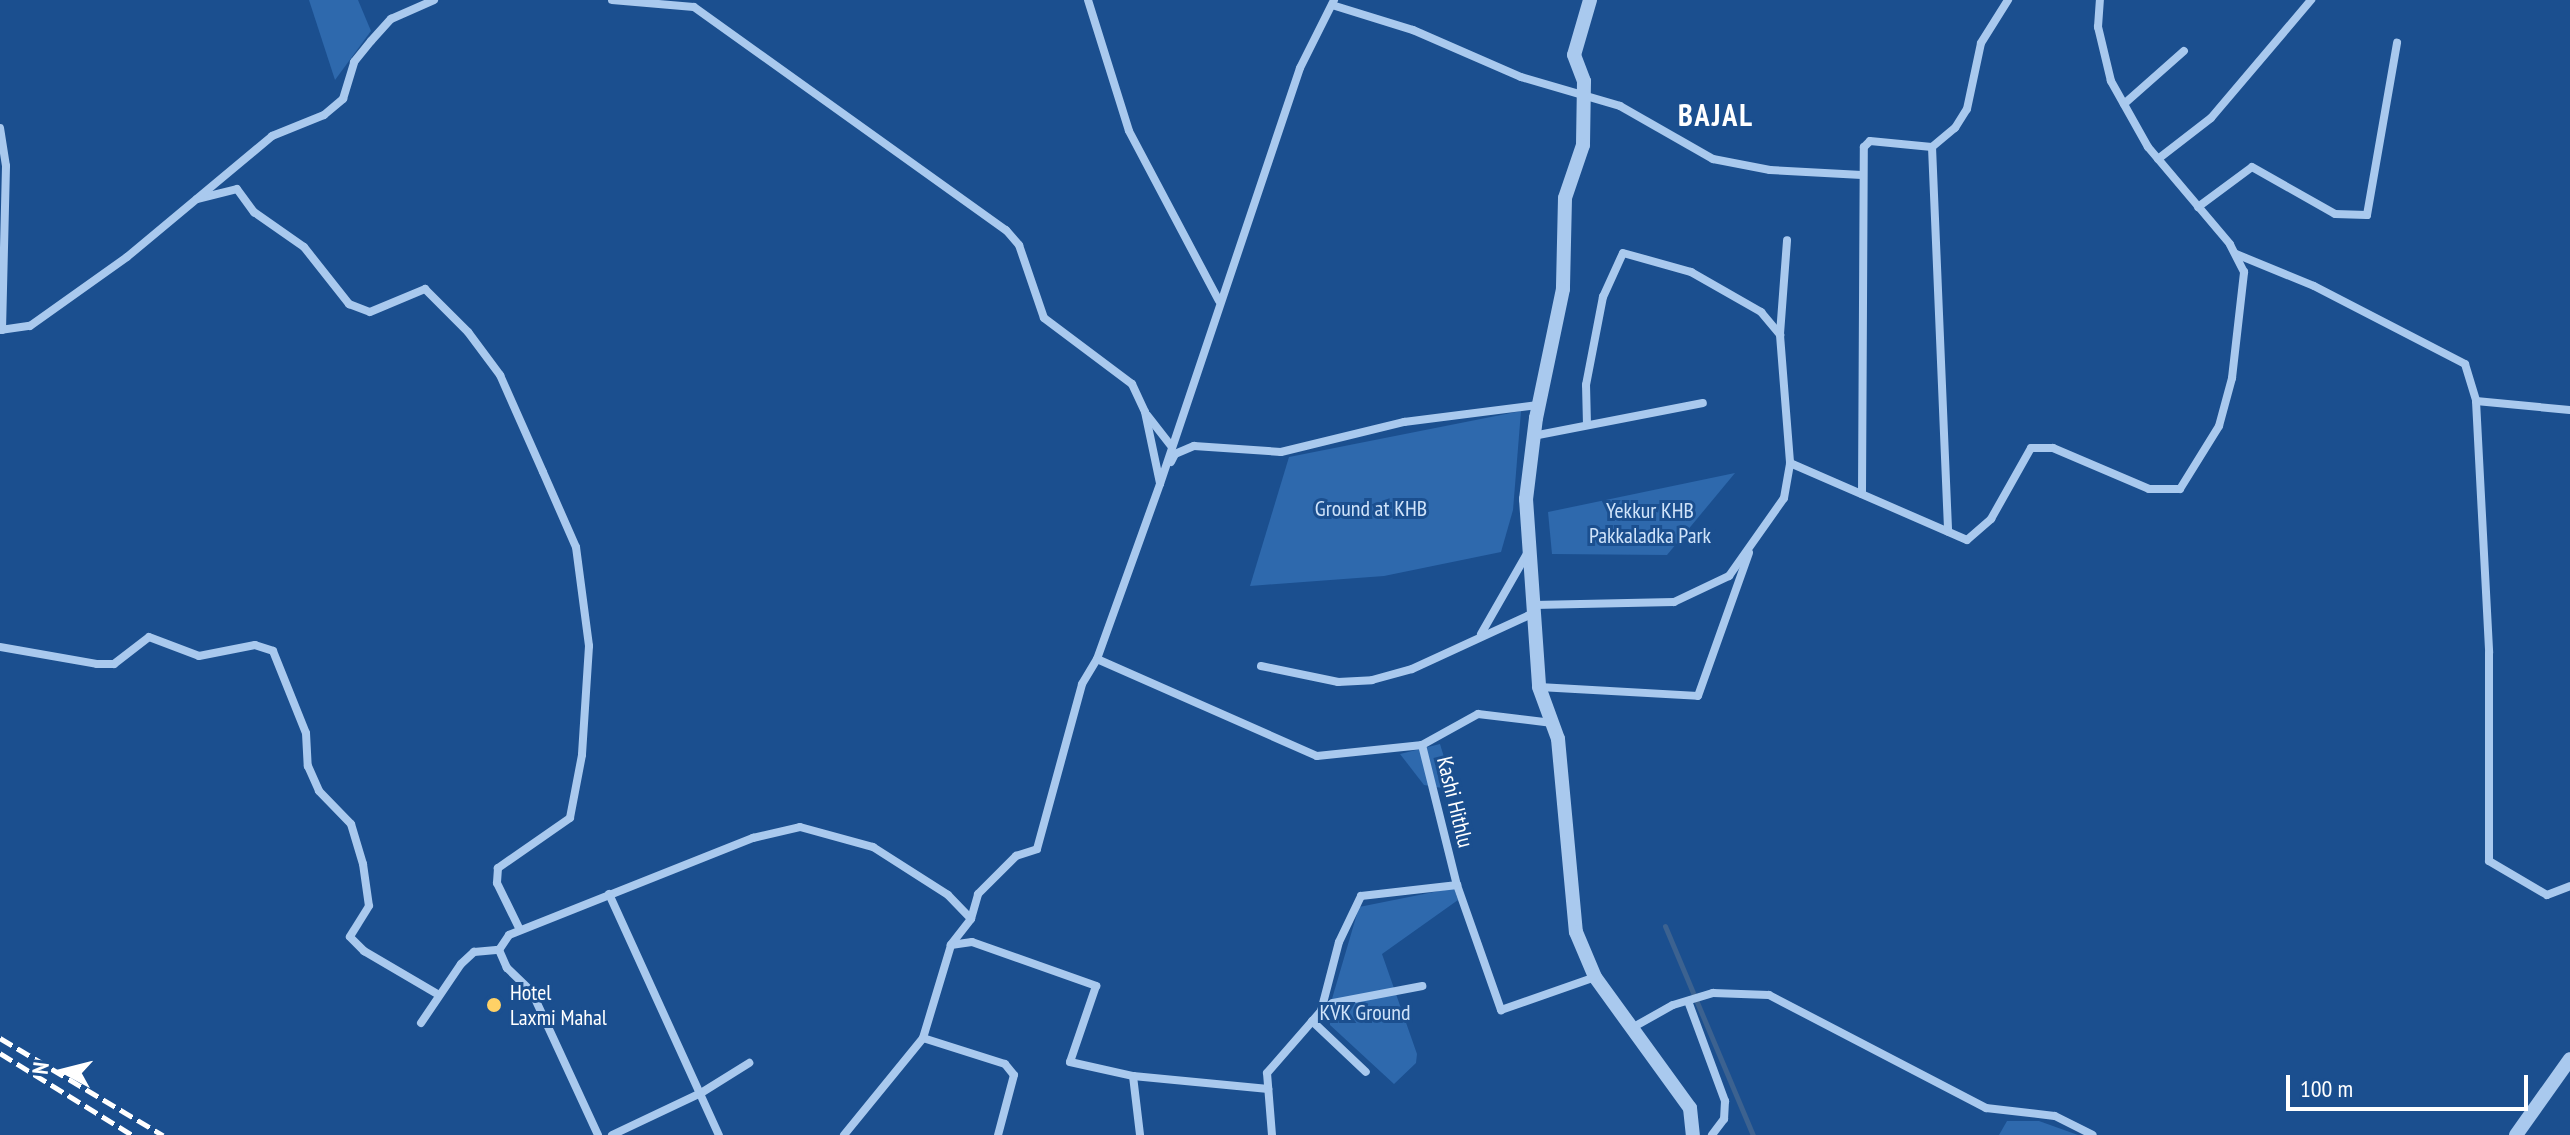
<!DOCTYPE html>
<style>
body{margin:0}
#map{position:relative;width:2570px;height:1135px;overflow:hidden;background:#1b4f8f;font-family:"PT Sans Narrow",sans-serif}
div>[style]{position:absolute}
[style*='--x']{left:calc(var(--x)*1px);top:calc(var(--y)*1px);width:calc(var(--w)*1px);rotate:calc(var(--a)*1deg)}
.green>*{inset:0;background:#2e69ad}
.stream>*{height:5px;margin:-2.5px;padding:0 2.5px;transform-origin:2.5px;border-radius:2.5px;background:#3c6290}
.minor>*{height:8px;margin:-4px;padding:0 4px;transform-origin:4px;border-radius:4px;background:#a9c9ee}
.tertiary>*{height:14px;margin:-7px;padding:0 7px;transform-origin:7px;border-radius:7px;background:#a9c9ee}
.rail>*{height:5px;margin-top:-2.5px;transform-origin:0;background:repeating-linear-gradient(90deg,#fff 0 14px,transparent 0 20px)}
.dots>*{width:22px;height:22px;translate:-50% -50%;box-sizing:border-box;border:4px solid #1b4f8f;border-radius:50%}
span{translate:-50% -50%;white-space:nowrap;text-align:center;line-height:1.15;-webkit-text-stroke:6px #1b4f8f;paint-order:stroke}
.park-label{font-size:22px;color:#cfe3fa}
.street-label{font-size:22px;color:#fff}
.poi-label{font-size:22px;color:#fff}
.left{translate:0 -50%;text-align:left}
.district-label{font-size:30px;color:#fff;font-weight:700;letter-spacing:2px}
.north{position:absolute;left:24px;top:1031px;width:80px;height:80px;-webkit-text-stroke:6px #1b4f8f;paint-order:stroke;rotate:277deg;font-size:22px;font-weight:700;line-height:32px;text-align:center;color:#fff}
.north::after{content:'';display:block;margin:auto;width:28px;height:36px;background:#fff;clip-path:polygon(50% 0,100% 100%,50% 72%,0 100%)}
.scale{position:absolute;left:2286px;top:1075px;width:242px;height:36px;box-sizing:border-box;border:4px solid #fff;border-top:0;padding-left:10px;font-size:24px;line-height:28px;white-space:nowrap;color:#fff;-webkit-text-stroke:6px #1b4f8f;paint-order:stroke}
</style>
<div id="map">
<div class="green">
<div style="clip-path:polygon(309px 0,358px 0,371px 31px,335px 80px)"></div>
<div style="clip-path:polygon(1521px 411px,1513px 510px,1501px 552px,1384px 576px,1250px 586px,1289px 457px)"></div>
<div style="clip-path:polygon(1735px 473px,1667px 555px,1552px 554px,1548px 512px)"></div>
<div style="clip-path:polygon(1440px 744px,1454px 790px,1424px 785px,1400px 754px)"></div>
<div style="clip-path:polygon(1454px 888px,1458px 900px,1382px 954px,1417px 1054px,1416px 1063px,1394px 1084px,1330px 1025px,1329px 1009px,1359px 907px)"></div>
<div style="clip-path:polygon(2007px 1121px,2039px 1121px,2078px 1135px,1999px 1135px)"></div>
</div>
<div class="stream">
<div style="--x:1665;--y:926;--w:227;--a:67.2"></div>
</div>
<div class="minor">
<div style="--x:612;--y:0;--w:82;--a:4.9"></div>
<div style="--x:694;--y:7;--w:384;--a:35.6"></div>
<div style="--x:1006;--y:230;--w:20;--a:49"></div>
<div style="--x:1019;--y:245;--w:77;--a:71.1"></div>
<div style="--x:1044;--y:318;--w:110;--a:36.9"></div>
<div style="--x:1132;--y:384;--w:31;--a:65"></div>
<div style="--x:1145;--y:412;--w:73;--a:78.1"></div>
<div style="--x:1088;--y:0;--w:137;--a:72.6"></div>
<div style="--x:1129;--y:131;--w:192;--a:62.1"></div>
<div style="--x:1332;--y:5;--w:85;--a:17.2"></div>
<div style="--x:1413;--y:30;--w:118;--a:23.5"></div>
<div style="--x:1521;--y:77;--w:103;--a:16.3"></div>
<div style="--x:1620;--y:106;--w:107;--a:29.7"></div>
<div style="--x:1713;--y:159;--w:58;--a:10.9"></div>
<div style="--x:1770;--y:170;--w:92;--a:3.1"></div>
<div style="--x:2124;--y:104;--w:80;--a:-41.5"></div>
<div style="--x:0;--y:128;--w:38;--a:81"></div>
<div style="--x:6;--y:166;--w:164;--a:91.4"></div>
<div style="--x:1932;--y:147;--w:385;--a:87.6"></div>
<div style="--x:2158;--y:159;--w:67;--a:-37.7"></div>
<div style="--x:2211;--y:118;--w:155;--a:-49.7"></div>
<div style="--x:197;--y:199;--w:41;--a:-14"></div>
<div style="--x:237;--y:189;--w:29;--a:54"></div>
<div style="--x:254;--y:212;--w:61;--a:35"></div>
<div style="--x:304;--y:247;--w:73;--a:51.7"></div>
<div style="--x:349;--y:304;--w:22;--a:21"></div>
<div style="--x:370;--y:312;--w:60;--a:-22.7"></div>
<div style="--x:425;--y:289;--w:61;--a:45"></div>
<div style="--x:468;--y:332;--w:54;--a:53.3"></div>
<div style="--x:500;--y:375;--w:106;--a:66.1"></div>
<div style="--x:543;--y:472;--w:82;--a:66.3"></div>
<div style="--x:576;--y:547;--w:100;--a:82.5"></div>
<div style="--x:589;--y:646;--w:109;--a:93.7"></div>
<div style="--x:582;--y:755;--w:64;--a:100.8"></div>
<div style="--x:570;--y:818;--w:88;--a:145.2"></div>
<div style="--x:498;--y:868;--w:15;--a:94"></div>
<div style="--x:497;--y:883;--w:52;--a:63.9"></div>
<div style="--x:2198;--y:207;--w:67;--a:-36.5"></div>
<div style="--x:2252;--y:167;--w:95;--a:29.5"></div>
<div style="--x:2335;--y:214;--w:32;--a:2"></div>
<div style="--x:2367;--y:215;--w:175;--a:-80.1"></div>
<div style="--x:2236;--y:254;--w:84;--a:22.3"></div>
<div style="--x:2314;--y:286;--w:170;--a:27.3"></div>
<div style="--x:2465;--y:364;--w:39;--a:73"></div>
<div style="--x:2476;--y:401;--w:94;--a:5.5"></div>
<div style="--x:0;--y:330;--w:30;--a:-8"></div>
<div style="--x:30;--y:326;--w:119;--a:-35.4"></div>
<div style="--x:127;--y:257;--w:189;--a:-39.8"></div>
<div style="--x:272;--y:136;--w:56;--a:-22"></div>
<div style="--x:324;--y:115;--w:25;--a:-40"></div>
<div style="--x:343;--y:99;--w:39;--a:-73"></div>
<div style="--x:354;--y:62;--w:27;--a:-51"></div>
<div style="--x:371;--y:41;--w:30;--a:-48"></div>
<div style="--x:391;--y:19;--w:47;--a:-23.8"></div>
<div style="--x:1780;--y:334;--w:94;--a:-85.7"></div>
<div style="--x:2476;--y:401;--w:252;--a:87"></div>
<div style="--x:2489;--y:653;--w:208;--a:90"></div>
<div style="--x:2489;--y:861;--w:67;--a:30.4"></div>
<div style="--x:2547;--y:895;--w:25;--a:-21"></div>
<div style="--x:1147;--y:415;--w:39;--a:52"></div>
<div style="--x:1587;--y:425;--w:40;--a:-91.4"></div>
<div style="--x:1586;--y:385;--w:90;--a:-79.1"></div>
<div style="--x:1603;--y:297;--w:48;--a:-65.6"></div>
<div style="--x:1623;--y:253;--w:71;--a:15.6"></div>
<div style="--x:1691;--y:272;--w:81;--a:29.7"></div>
<div style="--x:1761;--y:312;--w:30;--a:50"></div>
<div style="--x:1780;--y:335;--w:128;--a:85.5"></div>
<div style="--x:1533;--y:436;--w:173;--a:-11"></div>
<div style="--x:1171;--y:462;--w:9;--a:-63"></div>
<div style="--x:1175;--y:454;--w:21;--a:-23"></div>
<div style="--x:1194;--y:446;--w:87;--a:3.9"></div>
<div style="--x:1281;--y:452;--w:127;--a:-13.7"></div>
<div style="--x:1404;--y:422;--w:135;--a:-7.2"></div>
<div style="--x:1862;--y:494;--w:347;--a:-89.7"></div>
<div style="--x:1864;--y:147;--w:8;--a:-45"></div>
<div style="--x:1870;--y:141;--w:62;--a:5.5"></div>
<div style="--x:1932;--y:147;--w:30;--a:-40"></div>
<div style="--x:1955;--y:128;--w:22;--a:-58"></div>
<div style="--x:1967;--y:109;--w:67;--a:-78"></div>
<div style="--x:1981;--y:43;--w:51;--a:-57.9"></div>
<div style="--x:1534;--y:605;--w:140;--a:-1.2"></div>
<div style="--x:1674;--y:602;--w:61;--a:-25.3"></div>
<div style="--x:1729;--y:576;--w:95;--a:-54.8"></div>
<div style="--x:1784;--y:498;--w:36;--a:-80"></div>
<div style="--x:1790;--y:463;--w:193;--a:23.5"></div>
<div style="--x:1967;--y:540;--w:32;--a:-41"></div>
<div style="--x:1991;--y:519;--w:81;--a:-60.6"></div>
<div style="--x:2031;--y:448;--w:22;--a:0"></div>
<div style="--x:2053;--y:448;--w:104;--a:23.1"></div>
<div style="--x:2149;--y:489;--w:31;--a:0"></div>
<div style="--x:2180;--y:489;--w:74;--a:-58.2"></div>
<div style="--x:2219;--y:426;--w:50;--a:-74.8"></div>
<div style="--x:2232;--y:378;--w:107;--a:-83.5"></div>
<div style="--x:2244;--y:272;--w:31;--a:-117"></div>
<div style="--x:2230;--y:244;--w:127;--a:-130.2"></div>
<div style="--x:2148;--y:147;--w:76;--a:-119.3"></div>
<div style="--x:2111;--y:81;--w:56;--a:-103.5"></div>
<div style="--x:2098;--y:27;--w:27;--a:-86"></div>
<div style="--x:1481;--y:634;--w:95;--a:-60.2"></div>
<div style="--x:0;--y:647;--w:98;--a:9.9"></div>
<div style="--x:97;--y:664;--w:17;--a:0"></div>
<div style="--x:114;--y:664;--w:44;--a:-37.6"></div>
<div style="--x:149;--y:637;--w:53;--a:20.8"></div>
<div style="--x:199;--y:656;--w:57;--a:-11.1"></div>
<div style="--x:255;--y:645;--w:19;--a:18"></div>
<div style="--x:273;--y:651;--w:88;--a:68.1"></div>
<div style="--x:306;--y:733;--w:33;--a:87"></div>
<div style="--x:308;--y:766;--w:27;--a:66"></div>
<div style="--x:319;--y:791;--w:46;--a:45.9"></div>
<div style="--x:351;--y:824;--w:42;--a:73.3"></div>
<div style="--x:363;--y:864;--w:42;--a:81.9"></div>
<div style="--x:369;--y:906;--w:36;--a:122"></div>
<div style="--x:350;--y:937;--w:20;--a:45"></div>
<div style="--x:364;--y:951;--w:87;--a:30.4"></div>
<div style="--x:1097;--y:659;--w:240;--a:23.8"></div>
<div style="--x:1317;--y:756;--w:106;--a:-6"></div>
<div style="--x:1422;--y:745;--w:144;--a:76"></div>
<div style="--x:1457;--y:885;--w:133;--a:70.6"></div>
<div style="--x:1501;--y:1010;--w:100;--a:-19.3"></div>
<div style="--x:1261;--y:666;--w:79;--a:11.7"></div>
<div style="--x:1338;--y:682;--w:34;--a:-3"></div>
<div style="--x:1372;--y:680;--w:41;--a:-15.4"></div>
<div style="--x:1412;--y:669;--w:134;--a:-24.7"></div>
<div style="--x:1539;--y:687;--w:159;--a:3.2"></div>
<div style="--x:1698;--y:696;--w:152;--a:-70.4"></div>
<div style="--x:1422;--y:745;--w:64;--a:-29"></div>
<div style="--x:1478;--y:714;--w:75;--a:6.9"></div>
<div style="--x:609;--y:894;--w:265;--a:65.5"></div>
<div style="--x:971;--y:919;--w:33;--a:128"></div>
<div style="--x:951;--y:945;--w:21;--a:-8"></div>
<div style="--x:972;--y:942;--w:132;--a:19.5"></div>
<div style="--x:1096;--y:986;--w:80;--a:108.9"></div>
<div style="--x:1070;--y:1062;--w:65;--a:12.5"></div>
<div style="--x:1133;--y:1076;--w:136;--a:5.5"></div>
<div style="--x:1688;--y:1001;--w:107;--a:69.7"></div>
<div style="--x:1725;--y:1101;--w:18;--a:93"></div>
<div style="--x:1724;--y:1119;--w:20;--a:127"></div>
<div style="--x:1321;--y:1011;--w:14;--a:-34"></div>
<div style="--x:1333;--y:1003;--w:91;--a:-10.8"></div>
<div style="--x:1312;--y:1021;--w:74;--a:43.4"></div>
<div style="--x:421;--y:1023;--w:71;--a:-55.9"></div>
<div style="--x:461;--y:964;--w:18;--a:-43"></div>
<div style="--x:474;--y:952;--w:25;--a:-5"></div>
<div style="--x:1630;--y:1029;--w:49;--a:-29.2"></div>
<div style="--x:1673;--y:1005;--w:42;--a:-16.7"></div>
<div style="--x:1713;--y:993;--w:56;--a:2"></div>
<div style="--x:1769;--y:995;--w:245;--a:27.5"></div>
<div style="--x:1986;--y:1108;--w:69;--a:6.6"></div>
<div style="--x:2055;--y:1116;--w:42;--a:26.6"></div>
<div style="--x:923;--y:1038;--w:86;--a:17.6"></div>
<div style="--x:1005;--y:1064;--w:14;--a:51"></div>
<div style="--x:1014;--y:1075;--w:62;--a:104.9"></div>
<div style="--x:1133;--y:1076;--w:59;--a:83.2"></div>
<div style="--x:598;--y:1135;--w:157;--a:-114.8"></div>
<div style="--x:532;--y:992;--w:35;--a:-136"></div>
<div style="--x:507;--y:968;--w:20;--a:-114"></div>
<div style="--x:499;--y:950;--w:18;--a:-56"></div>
<div style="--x:509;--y:935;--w:263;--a:-21.7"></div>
<div style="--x:753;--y:838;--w:48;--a:-13.2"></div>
<div style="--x:800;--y:827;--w:76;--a:15.3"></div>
<div style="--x:873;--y:847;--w:89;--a:32.6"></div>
<div style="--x:948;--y:895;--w:33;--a:46"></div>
<div style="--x:971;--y:919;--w:26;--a:-74"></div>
<div style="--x:978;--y:894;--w:54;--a:-45"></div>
<div style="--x:1016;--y:856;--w:22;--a:-18"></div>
<div style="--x:1037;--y:849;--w:171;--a:-74.7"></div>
<div style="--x:1082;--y:684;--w:29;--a:-59"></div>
<div style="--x:1097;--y:659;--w:186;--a:-70.2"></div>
<div style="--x:1160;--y:484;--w:439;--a:-71.4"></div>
<div style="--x:1300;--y:68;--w:76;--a:-63.4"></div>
<div style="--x:612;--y:1135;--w:98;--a:-25.3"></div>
<div style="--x:701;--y:1093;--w:57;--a:-32"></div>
<div style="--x:844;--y:1135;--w:125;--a:-50.8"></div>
<div style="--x:923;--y:1038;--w:97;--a:-73.2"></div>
<div style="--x:1272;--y:1135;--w:62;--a:-94.6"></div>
<div style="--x:1267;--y:1073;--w:82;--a:-48.9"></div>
<div style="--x:1321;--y:1011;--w:71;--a:-75.4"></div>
<div style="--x:1339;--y:942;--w:51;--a:-64.4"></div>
<div style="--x:1361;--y:896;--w:97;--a:-6.5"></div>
</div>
<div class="tertiary">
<div style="--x:1590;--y:0;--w:57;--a:106.2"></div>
<div style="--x:1574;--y:55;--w:28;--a:69"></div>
<div style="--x:1584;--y:81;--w:64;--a:90.9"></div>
<div style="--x:1583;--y:145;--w:56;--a:108.8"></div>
<div style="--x:1565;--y:198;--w:91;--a:91.3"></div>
<div style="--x:1563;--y:289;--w:132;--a:101.8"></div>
<div style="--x:1536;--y:418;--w:82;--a:97"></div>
<div style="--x:1526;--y:499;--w:188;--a:86"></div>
<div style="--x:1539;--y:687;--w:55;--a:69.9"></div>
<div style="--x:1558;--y:739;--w:194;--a:84.7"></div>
<div style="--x:1576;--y:932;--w:49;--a:67.1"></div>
<div style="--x:1595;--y:977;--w:162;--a:54.1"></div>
<div style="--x:1690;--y:1108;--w:27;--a:84"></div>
<div style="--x:2516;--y:1135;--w:93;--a:-54.6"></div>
</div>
<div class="rail">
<div style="--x:0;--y:1038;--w:190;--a:30.8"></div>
<div style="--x:0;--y:1053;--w:155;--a:31.8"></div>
</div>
<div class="dots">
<div style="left:494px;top:1005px;background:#ffd166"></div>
</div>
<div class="park-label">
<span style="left:1371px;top:509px">Ground at KHB</span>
<span style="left:1650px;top:523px">Yekkur KHB<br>Pakkaladka Park</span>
<span style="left:1365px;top:1013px">KVK Ground</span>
</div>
<div class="street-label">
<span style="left:1455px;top:802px;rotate:76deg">Kashi Hithlu</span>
</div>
<div class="poi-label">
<span class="left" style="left:510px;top:1005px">Hotel<br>Laxmi Mahal</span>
</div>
<div class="district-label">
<span style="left:1716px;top:115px">BAJAL</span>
</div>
<div class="north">N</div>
<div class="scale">100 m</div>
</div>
